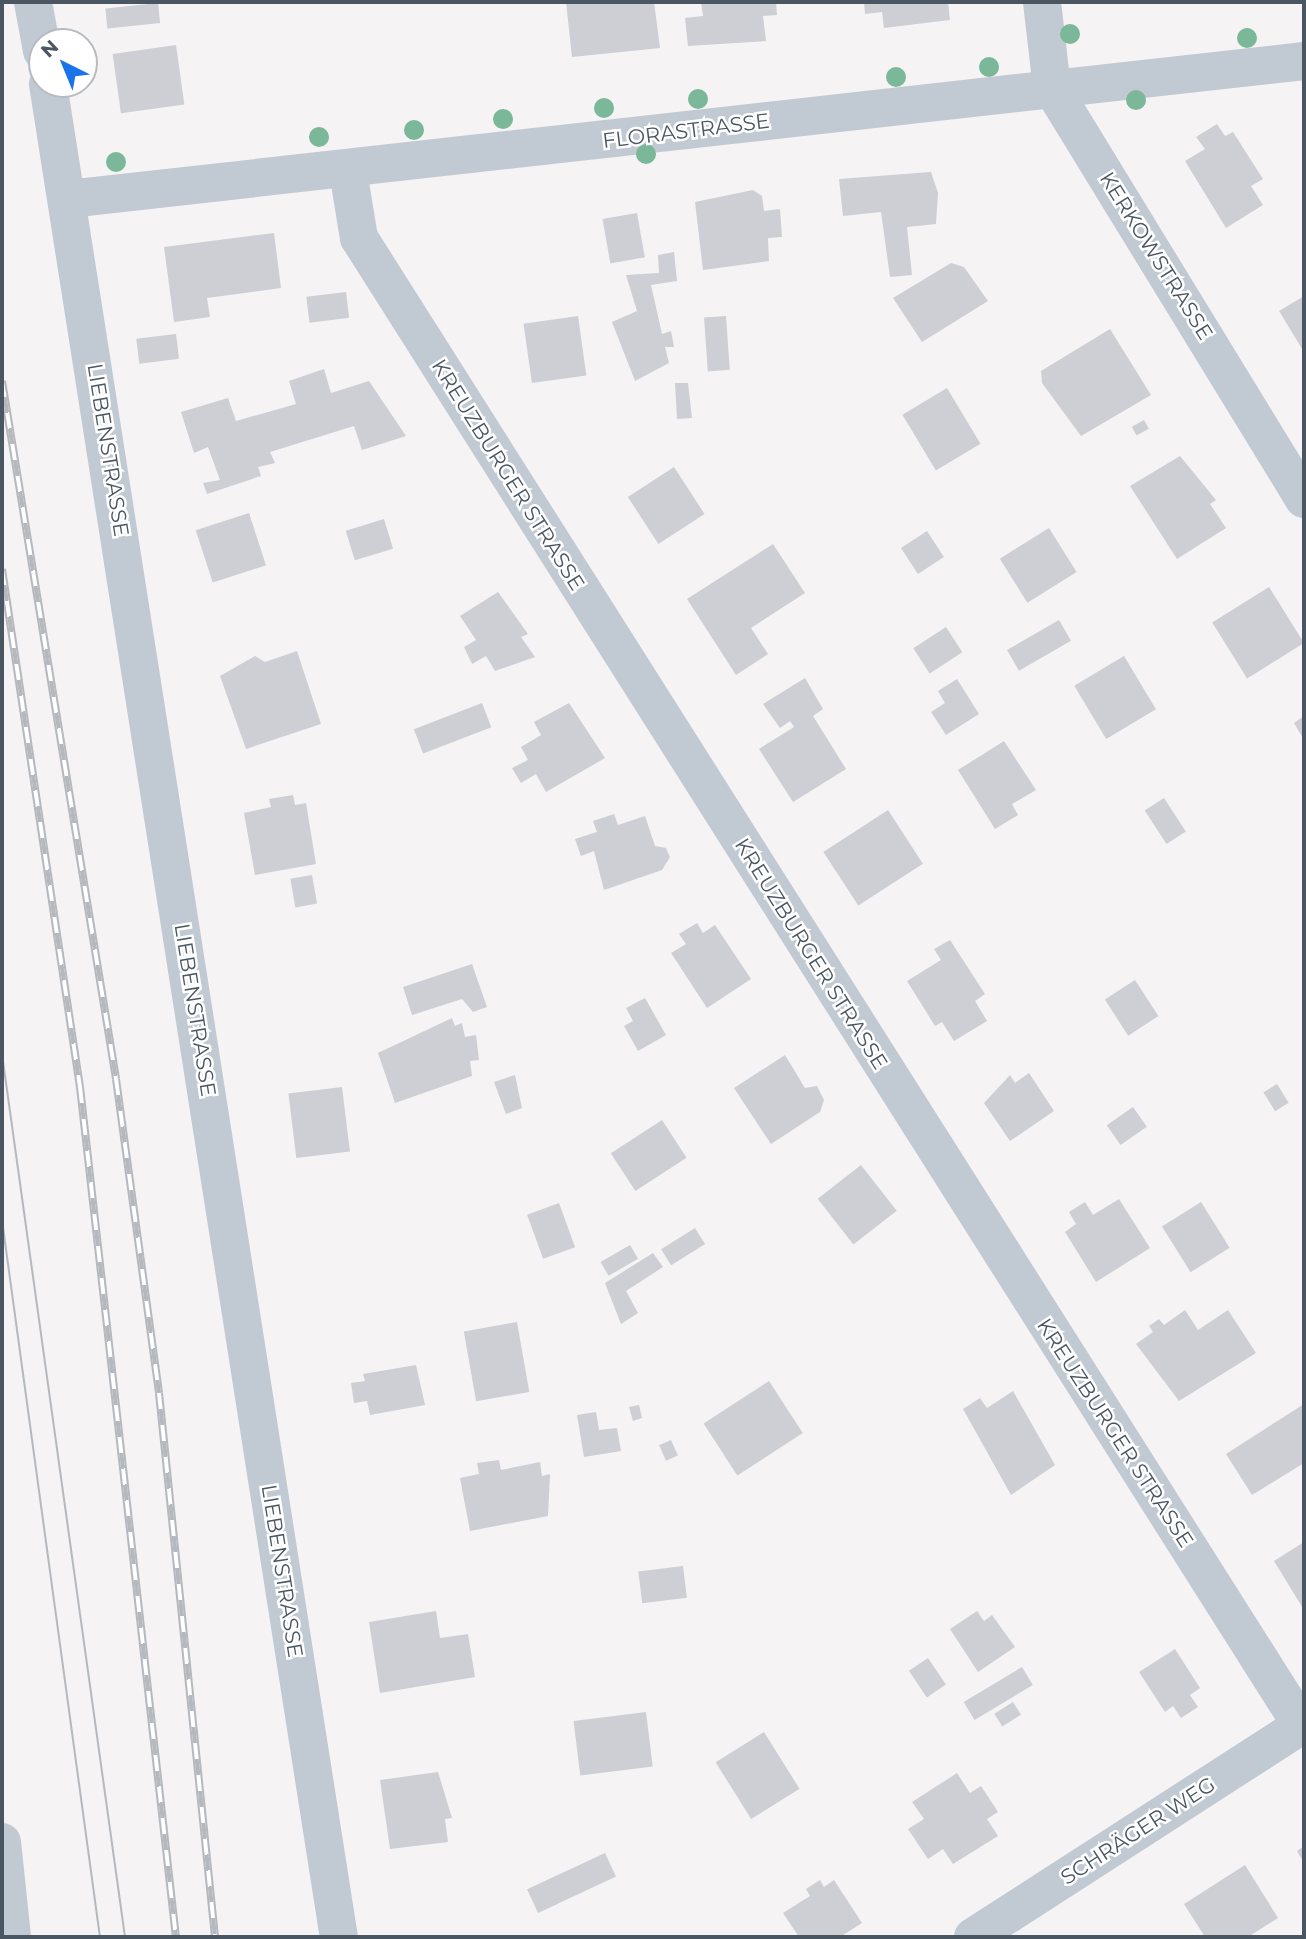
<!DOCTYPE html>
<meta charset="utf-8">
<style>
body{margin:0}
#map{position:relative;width:1306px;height:1939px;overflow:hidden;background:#f5f3f3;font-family:Montserrat,sans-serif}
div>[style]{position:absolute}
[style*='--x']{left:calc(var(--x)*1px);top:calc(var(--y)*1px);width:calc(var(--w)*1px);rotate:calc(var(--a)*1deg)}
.building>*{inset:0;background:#cdcfd5;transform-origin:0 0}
.street>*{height:38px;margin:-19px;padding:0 19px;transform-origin:19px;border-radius:19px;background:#c1cad2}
.tram>*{height:2px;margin:-1px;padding:0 1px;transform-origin:1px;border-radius:1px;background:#b5b8bd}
.rail>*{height:8px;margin-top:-4px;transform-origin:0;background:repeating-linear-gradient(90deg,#fff 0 16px,#b5b8bd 0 32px);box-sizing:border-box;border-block:2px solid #b5b8bd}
.trees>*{width:20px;height:20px;margin:-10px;border-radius:50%;background:#7bb799}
span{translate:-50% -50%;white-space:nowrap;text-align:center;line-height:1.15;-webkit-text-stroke:5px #fff;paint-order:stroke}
.street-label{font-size:21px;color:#4a5661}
.frame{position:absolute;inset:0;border:4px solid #4a5661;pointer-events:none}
.north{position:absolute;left:28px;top:28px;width:70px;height:70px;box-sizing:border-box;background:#fff;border:2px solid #b7bbc0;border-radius:50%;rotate:317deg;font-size:19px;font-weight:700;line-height:28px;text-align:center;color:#4a5661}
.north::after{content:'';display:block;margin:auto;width:24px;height:32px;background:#1a73e8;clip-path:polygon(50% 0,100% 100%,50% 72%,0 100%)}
</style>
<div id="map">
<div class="building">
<div style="clip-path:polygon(566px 2px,654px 2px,660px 48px,572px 57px)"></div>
<div style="clip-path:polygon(701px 2px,776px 2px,777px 15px,763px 16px,766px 41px,688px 46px,685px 18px,703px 16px)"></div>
<div style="clip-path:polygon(864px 2px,948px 2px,950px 20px,884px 28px,882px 12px,865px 14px)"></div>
<div style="left:158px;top:3px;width:20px;height:53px;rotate:84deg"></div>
<div style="left:176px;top:45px;width:60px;height:64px;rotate:82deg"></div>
<div style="clip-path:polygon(1217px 124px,1225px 136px,1233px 132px,1263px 179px,1251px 186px,1263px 205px,1226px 228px,1185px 161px,1205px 149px,1196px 137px)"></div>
<div style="clip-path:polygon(931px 172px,938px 193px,936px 224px,907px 227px,912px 275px,890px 277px,881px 212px,843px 216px,839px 179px)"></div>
<div style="clip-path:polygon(753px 190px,762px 196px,764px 211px,780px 209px,782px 237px,768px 238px,769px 261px,703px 270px,695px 202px)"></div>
<div style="left:637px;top:213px;width:45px;height:35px;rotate:80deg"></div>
<div style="clip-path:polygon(274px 233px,281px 288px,207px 298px,210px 317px,174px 322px,164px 247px)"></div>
<div style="clip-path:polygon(674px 252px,677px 281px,651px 285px,662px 334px,671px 331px,674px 347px,665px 347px,669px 363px,635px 381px,612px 322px,637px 311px,626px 275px,659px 273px,658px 255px)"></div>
<div style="clip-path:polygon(951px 263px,964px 267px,988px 301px,922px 342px,893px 298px)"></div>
<div style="left:346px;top:292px;width:26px;height:40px;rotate:83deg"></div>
<div style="clip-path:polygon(1304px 296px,1304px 352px,1279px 311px)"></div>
<div style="left:578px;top:316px;width:60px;height:55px;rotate:82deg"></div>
<div style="left:726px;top:316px;width:54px;height:22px;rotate:86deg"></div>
<div style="clip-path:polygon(1110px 329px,1151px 395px,1081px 436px,1042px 383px,1041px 371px)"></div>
<div style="left:176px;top:334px;width:25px;height:40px;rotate:83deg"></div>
<div style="clip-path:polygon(324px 369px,331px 393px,369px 381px,406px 436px,362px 450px,354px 426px,270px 452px,275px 463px,258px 467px,261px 476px,207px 494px,203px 483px,220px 480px,208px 447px,194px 453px,181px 412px,228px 398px,236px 421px,296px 404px,289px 381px)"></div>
<div style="clip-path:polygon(675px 383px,688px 383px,692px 418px,677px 419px)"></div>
<div style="left:947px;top:388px;width:65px;height:52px;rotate:59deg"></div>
<div style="left:1144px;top:420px;width:10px;height:14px;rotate:61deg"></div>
<div style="clip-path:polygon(1180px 456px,1216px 500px,1210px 504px,1226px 528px,1177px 559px,1130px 486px)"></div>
<div style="left:674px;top:467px;width:56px;height:55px;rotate:57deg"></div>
<div style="left:249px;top:513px;width:55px;height:56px;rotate:72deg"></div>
<div style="left:384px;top:519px;width:31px;height:40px;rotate:73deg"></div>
<div style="left:1049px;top:528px;width:52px;height:58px;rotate:58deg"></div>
<div style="left:927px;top:531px;width:31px;height:31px;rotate:57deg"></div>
<div style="clip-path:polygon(773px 544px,805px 593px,751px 628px,768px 654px,736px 675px,687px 599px)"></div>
<div style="left:1269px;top:587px;width:66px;height:67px;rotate:58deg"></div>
<div style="clip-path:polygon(498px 592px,528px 634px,521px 637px,535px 657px,495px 671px,486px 656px,472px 664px,464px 647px,476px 640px,460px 616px)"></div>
<div style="left:1059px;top:620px;width:24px;height:60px;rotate:60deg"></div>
<div style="left:946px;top:627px;width:30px;height:39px;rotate:57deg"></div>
<div style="clip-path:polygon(297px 651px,321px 724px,246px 749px,220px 676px,255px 656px,265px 662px)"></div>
<div style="left:1124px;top:656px;width:62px;height:58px;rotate:59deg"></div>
<div style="clip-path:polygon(805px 678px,823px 709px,813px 716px,846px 769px,793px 802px,759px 749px,794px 727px,790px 721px,780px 728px,763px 704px)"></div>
<div style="clip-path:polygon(957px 679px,979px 714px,946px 735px,931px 712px,945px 703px,938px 691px)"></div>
<div style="left:482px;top:703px;width:26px;height:73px;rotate:69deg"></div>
<div style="clip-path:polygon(569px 703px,605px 758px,546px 792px,536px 774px,521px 783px,512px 768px,528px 760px,521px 747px,541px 735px,534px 722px)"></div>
<div style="clip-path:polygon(1304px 716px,1304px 740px,1294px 723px)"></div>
<div style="clip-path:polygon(1004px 741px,1036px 790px,1012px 804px,1018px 815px,995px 829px,958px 770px)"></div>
<div style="clip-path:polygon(293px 795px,295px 805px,306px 803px,316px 864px,255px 875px,244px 813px,271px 807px,269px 799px)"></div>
<div style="left:1164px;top:798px;width:40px;height:23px;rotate:57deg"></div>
<div style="left:888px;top:810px;width:64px;height:77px;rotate:57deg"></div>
<div style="clip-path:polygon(614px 814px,618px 825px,645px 816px,655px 846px,666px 848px,670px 857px,662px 870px,604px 890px,594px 851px,581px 856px,575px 839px,597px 832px,593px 821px)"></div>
<div style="left:312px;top:875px;width:29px;height:22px;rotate:80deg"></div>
<div style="clip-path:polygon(697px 923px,703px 933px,715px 925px,751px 979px,707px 1008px,671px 953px,686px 944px,679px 934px)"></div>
<div style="clip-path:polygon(950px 940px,985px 994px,975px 1001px,987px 1021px,954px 1041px,942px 1022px,935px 1026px,907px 981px,941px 960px,934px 949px)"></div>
<div style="clip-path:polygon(472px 964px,487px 1007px,473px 1012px,462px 999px,412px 1015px,403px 987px)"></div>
<div style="left:1135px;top:980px;width:43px;height:36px;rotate:57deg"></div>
<div style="clip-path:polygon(645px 998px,666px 1035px,638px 1051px,624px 1026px,633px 1021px,626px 1008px)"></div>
<div style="clip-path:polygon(452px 1018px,455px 1026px,462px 1023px,465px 1037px,476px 1035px,479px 1060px,470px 1061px,472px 1076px,395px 1103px,378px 1053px)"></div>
<div style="clip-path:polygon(785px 1055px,805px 1088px,817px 1086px,824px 1100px,820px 1112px,771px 1144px,734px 1088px)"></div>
<div style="clip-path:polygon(1029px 1073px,1054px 1111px,1010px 1141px,984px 1103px,1010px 1075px,1015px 1083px)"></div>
<div style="clip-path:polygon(515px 1075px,522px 1108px,506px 1114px,494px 1082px)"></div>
<div style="left:1277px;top:1084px;width:22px;height:16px;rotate:58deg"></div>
<div style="left:342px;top:1087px;width:65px;height:54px;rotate:83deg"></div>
<div style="left:1133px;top:1107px;width:24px;height:32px;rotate:55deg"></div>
<div style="left:662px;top:1120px;width:45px;height:61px;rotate:57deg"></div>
<div style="left:861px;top:1165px;width:58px;height:55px;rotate:52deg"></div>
<div style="clip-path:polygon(1119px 1199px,1150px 1248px,1096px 1282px,1065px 1232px,1076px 1224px,1069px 1212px,1085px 1202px,1093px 1215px)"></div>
<div style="left:1201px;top:1202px;width:54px;height:46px;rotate:58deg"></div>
<div style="left:559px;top:1203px;width:47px;height:34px;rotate:70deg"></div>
<div style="left:695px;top:1228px;width:19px;height:40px;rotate:58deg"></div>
<div style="left:630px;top:1245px;width:16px;height:34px;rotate:60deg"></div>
<div style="clip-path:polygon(653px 1253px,663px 1267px,626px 1291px,638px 1313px,621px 1324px,605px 1283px)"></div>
<div style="clip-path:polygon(1185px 1310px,1198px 1330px,1228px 1310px,1256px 1353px,1179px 1401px,1136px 1344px,1153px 1332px,1149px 1326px,1159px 1319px,1164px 1325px)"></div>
<div style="left:517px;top:1322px;width:71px;height:54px;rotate:80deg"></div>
<div style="clip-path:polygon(416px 1365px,425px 1405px,370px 1415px,367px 1401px,354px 1403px,351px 1383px,365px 1381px,363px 1374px)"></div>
<div style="left:769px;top:1381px;width:62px;height:78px;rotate:57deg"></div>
<div style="clip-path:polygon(1013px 1391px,1055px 1465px,1011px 1495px,963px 1409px,980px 1398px,987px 1408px)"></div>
<div style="clip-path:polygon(1304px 1404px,1304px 1463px,1252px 1495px,1226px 1454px)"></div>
<div style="clip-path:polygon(639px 1405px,642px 1418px,633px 1421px,629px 1407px)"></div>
<div style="clip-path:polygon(596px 1412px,599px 1430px,617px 1428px,621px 1451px,584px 1457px,577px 1415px)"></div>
<div style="left:671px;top:1440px;width:17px;height:13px;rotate:66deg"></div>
<div style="clip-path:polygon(499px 1460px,501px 1470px,540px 1462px,542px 1476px,550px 1474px,548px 1516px,470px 1531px,460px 1478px,479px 1474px,477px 1463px)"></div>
<div style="clip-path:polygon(1304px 1542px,1304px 1610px,1274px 1561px)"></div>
<div style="left:683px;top:1566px;width:32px;height:45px;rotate:83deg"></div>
<div style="clip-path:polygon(436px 1611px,440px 1638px,468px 1634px,475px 1677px,380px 1693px,369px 1622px)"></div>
<div style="clip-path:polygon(977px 1611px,984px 1621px,992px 1615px,1015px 1647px,978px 1672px,950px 1629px)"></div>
<div style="clip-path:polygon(1175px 1649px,1200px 1688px,1190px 1695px,1198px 1707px,1181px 1718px,1173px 1706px,1165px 1712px,1139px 1672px)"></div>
<div style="left:928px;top:1658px;width:32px;height:23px;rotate:56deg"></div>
<div style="left:1022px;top:1667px;width:21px;height:68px;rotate:59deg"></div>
<div style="left:1013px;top:1702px;width:15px;height:22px;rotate:58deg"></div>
<div style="left:646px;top:1712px;width:55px;height:73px;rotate:83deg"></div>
<div style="left:764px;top:1732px;width:67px;height:57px;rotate:58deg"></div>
<div style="clip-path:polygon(438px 1772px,452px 1818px,445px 1819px,448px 1842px,390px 1849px,380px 1780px)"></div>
<div style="clip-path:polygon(957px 1773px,970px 1793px,981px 1786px,998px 1812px,987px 1819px,998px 1836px,953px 1864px,943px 1849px,928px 1859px,908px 1829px,924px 1819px,912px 1802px)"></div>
<div style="clip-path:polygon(1304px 1846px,1304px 1863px,1297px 1851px)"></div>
<div style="left:605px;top:1853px;width:26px;height:86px;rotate:65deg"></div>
<div style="clip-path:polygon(1245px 1865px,1278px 1918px,1248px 1937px,1205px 1937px,1184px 1904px)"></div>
<div style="clip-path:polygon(820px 1880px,824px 1887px,834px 1880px,862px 1923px,840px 1937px,799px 1937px,783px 1913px,810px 1896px,806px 1889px)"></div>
</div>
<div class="street">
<div style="--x:33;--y:2;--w:50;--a:79.6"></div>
<div style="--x:1042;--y:2;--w:87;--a:83.4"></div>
<div style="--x:1052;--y:88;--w:482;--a:58.5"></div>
<div style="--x:48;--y:84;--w:1876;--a:81.08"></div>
<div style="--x:348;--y:171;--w:68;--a:80.7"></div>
<div style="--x:359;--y:238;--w:1762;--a:57.64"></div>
<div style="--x:68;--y:199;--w:1244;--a:-6.37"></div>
<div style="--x:2;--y:1842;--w:96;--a:84"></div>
<div style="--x:973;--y:1937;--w:394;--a:-32.8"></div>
</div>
<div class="tram">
<div style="--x:2;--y:1054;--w:892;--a:82.07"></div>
<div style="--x:2;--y:1220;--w:724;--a:82.22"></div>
</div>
<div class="rail">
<div style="--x:2;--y:381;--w:707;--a:80.72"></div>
<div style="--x:116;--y:1079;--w:317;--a:82.2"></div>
<div style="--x:159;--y:1393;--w:547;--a:84.12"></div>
<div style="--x:2;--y:569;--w:524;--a:81.44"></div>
<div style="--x:80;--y:1087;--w:855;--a:83.56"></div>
</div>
<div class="trees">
<div style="left:1070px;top:34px"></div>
<div style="left:1247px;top:38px"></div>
<div style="left:989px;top:67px"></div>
<div style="left:896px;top:77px"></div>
<div style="left:698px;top:99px"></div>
<div style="left:1136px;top:100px"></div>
<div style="left:604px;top:108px"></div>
<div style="left:503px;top:119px"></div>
<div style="left:414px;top:130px"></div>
<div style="left:319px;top:137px"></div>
<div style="left:646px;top:154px"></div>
<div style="left:116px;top:162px"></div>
</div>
<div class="street-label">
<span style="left:686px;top:131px;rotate:-7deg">FLORASTRASSE</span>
<span style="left:1156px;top:256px;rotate:58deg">KERKOWSTRASSE</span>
<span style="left:108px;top:450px;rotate:81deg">LIEBENSTRASSE</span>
<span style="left:508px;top:475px;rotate:58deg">KREUZBURGER STRASSE</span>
<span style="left:811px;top:954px;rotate:58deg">KREUZBURGER STRASSE</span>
<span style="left:195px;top:1010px;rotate:81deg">LIEBENSTRASSE</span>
<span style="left:1115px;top:1433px;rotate:57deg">KREUZBURGER STRASSE</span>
<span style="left:282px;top:1571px;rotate:81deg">LIEBENSTRASSE</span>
<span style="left:1138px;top:1831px;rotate:-33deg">SCHRÄGER WEG</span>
</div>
<div class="frame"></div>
<div class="north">N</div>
</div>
